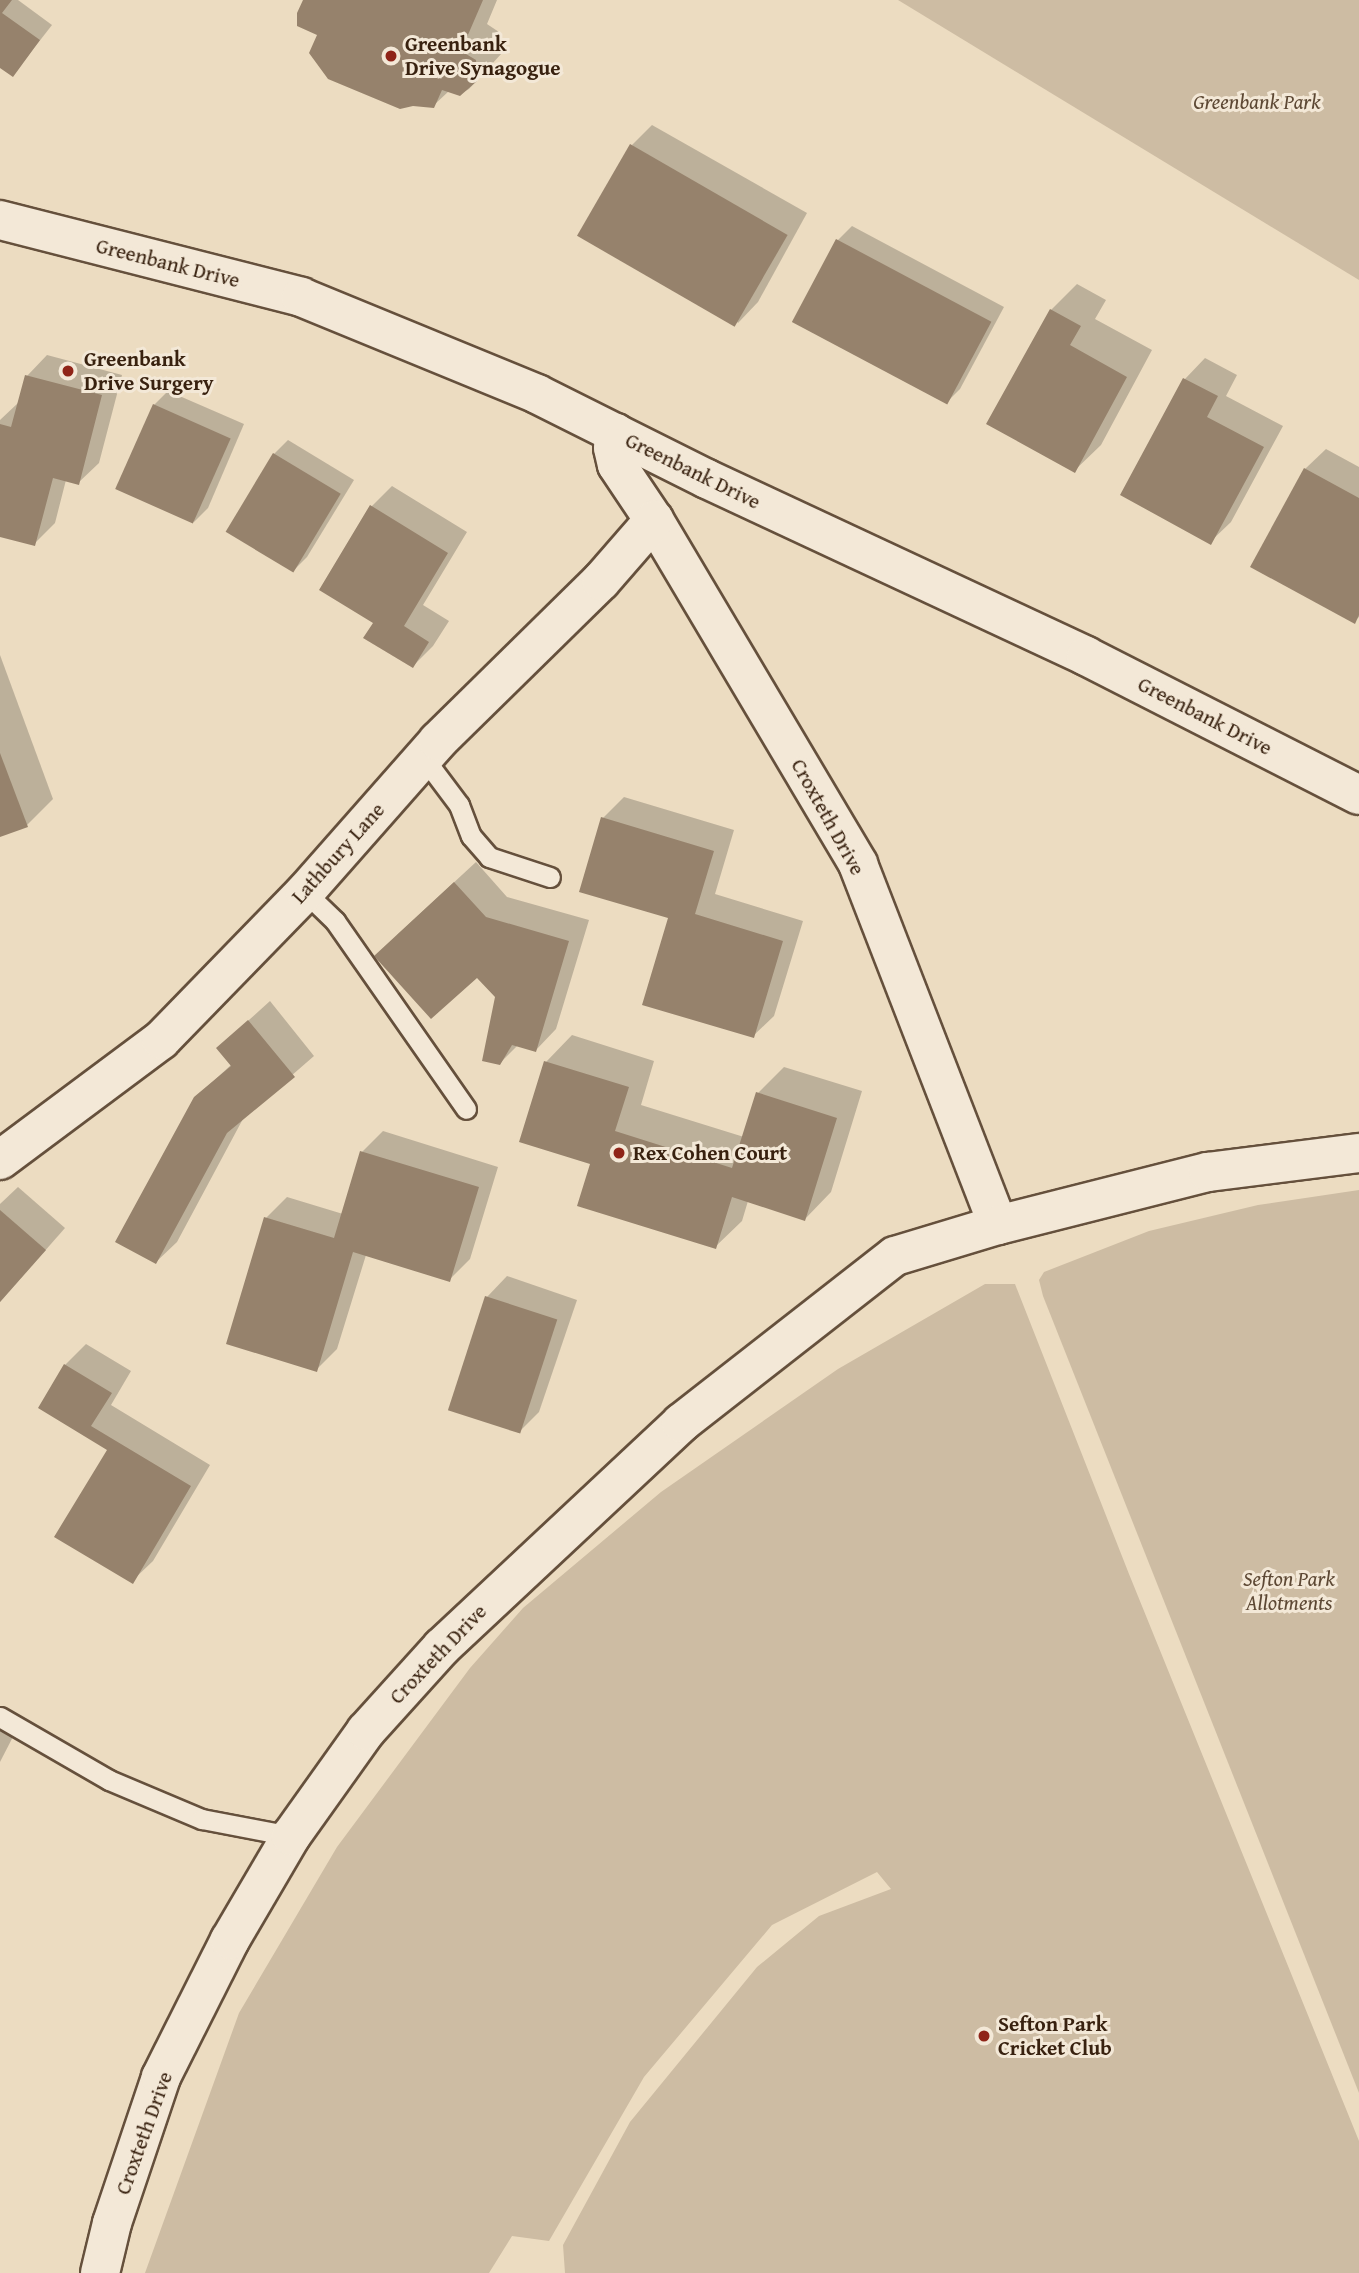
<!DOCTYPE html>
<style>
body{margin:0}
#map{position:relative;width:1359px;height:2273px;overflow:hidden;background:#ecdcc1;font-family:"Gentium Book Plus",serif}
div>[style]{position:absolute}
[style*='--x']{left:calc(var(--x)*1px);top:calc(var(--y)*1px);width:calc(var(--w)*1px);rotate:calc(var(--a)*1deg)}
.green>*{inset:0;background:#cdbca3}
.shadow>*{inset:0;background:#0003}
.building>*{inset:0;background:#96826c;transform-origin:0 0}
.roads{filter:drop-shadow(2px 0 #65503c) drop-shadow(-2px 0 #65503c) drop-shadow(0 2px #65503c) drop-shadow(0 -2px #65503c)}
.service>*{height:19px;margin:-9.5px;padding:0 9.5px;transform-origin:9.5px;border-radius:9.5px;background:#f3e8d7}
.minor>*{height:38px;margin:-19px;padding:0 19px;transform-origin:19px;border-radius:19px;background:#f3e8d7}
.dots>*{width:19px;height:19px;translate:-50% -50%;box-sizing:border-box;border:4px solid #f3e8d7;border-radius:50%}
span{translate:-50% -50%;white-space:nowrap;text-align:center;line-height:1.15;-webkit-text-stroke:6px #f3e8d7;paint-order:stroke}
.poi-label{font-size:21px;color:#38210f;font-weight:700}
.left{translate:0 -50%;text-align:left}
.park-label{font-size:21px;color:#5d4834;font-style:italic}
.street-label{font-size:21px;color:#38210f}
</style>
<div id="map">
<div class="green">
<div style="clip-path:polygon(898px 0,1359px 0,1359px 280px)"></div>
<div style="clip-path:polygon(1359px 1190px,1359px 2093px,1043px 1296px,1039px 1280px,1044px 1272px,1149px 1231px,1258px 1205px)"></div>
<div style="clip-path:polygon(985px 1284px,1015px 1284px,1129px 1574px,1359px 2141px,1359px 2273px,565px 2273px,563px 2245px,630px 2122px,757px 1967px,819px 1916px,891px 1889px,877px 1872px,772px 1925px,644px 2077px,549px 2241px,512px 2236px,489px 2273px,145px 2273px,239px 2013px,337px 1847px,470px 1668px,523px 1608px,661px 1492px,838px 1369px)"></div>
</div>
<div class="shadow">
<div style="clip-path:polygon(0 0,18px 0,52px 25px,13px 75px,0 66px)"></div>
<div style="clip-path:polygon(305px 0,497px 0,487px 24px,502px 34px,502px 53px,469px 89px,460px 94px,449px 91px,433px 106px,320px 34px)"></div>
<div style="clip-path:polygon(652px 125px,807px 213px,758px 302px,738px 323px,632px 145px)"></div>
<div style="clip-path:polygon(852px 226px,1004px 307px,960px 389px,946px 403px,794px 321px,838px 240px)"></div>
<div style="clip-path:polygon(1077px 284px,1106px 300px,1095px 319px,1152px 350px,1101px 445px,1074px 471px,1051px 310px)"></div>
<div style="clip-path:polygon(47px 355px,122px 375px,99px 463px,78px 483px,66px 480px,55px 523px,34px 544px,0 535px,0 420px,18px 403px,27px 376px)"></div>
<div style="clip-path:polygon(1205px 358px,1237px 375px,1226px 396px,1283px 426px,1231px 522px,1210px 542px,1122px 494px,1185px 379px)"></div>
<div style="clip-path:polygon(168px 391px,244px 424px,208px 508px,194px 522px,154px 405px)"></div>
<div style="clip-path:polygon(288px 440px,354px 480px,307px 557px,293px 571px,274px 454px)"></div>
<div style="clip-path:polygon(1326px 449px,1359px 467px,1359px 617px,1354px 621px,1305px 469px)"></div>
<div style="clip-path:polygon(392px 486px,467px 532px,423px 605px,449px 621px,433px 646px,413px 666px,375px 622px,372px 506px)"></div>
<div style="clip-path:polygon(0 655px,53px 799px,27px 825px,0 835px)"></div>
<div style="clip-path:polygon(624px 797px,734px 830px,715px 894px,803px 921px,774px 1016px,753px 1036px,603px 818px)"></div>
<div style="clip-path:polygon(476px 862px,507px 897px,589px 920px,556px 1029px,536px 1050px,518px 1045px,500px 1063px,497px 997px,477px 976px,397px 935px)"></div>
<div style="clip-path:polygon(270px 1001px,314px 1056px,244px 1117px,177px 1242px,156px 1262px,195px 1098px,232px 1064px,218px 1048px)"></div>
<div style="clip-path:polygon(572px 1035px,654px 1061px,641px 1105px,744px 1137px,758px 1093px,784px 1067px,862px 1091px,831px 1192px,805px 1219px,748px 1201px,742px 1221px,715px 1247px,592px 1163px,546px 1062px)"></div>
<div style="clip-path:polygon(383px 1131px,498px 1167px,470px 1259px,449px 1280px,366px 1255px,337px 1349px,316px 1370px,266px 1218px,287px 1197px,343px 1214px,362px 1152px)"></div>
<div style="clip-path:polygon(18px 1187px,65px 1228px,0 1302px,0 1204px)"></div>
<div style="clip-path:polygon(507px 1276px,577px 1300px,539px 1412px,518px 1433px,487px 1297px)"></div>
<div style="clip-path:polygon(86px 1344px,131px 1371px,111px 1405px,210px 1465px,153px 1561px,132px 1581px,110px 1449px,40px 1407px,65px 1365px)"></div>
<div style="clip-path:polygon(0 1720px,17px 1729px,0 1762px)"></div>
</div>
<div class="building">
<div style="clip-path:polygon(0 0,12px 0,2px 13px,40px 40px,13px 77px,0 68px)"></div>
<div style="clip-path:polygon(303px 0,483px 0,461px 51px,476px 60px,477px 81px,460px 96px,442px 90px,434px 108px,413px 106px,400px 109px,328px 79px,309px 53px,317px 35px,297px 26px,297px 13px)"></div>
<div style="left:630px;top:144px;width:182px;height:106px;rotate:30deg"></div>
<div style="left:836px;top:239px;width:176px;height:94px;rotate:28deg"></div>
<div style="clip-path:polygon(1050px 309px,1081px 326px,1070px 345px,1127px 377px,1075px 473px,986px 424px)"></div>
<div style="clip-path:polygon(25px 375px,102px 395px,79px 485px,53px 478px,35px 546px,0 537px,0 424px,11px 427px)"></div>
<div style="clip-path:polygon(1183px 378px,1218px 396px,1207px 417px,1264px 447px,1211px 545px,1120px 495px)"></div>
<div style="left:153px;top:404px;width:85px;height:93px;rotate:24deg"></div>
<div style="left:273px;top:453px;width:79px;height:92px;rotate:31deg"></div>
<div style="clip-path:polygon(1304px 468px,1359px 498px,1359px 615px,1355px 624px,1250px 567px)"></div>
<div style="clip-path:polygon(370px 505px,448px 553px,404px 626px,429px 642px,413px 668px,363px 638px,373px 623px,319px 590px)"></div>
<div style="clip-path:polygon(0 753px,28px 827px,0 837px)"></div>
<div style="clip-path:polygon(601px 817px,714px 851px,695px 914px,783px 941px,754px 1038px,642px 1005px,668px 918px,579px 892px)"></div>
<div style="clip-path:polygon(454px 882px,486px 917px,569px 941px,536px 1052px,512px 1045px,500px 1065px,482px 1061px,495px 997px,477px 978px,431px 1019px,374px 956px)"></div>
<div style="clip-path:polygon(248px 1020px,295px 1077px,227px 1133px,156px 1264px,115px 1242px,194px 1097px,231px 1066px,216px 1048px)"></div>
<div style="clip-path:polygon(544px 1061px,629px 1087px,615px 1131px,732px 1168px,756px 1092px,837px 1118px,805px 1221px,732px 1197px,716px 1249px,577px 1206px,590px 1164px,519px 1142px)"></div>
<div style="clip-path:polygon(360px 1151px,479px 1187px,450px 1282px,353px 1252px,317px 1372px,226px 1344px,264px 1217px,334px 1238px)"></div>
<div style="clip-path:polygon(0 1210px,46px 1250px,0 1302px)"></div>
<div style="left:485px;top:1296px;width:76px;height:120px;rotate:18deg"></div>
<div style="clip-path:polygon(64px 1364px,112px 1393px,91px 1426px,191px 1486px,133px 1584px,54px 1537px,107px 1450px,38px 1408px)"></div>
</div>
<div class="roads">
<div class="service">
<div style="--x:423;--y:757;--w:60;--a:53.1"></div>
<div style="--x:459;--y:805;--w:33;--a:69"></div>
<div style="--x:471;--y:836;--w:28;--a:49"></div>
<div style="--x:489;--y:857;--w:64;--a:18.2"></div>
<div style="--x:305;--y:892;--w:42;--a:44"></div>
<div style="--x:335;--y:921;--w:229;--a:55.1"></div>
<div style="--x:0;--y:1717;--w:126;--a:30"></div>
<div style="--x:109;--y:1780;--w:101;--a:22.8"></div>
<div style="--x:202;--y:1819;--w:91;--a:10.8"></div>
</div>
<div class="minor">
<div style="--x:0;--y:220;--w:311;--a:14.3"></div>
<div style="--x:301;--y:297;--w:255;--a:22.3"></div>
<div style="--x:537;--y:394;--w:190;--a:26.6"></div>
<div style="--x:707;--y:479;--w:418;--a:25"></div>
<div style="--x:1086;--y:656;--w:306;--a:27"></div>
<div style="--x:616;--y:433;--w:15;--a:101"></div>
<div style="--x:613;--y:448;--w:17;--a:77"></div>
<div style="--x:617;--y:465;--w:66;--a:56.1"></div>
<div style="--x:654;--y:520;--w:400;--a:59.3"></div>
<div style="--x:858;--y:864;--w:387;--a:68.8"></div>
<div style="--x:0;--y:1160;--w:201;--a:-36.7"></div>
<div style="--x:161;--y:1040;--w:206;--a:-45.8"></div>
<div style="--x:305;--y:892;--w:201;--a:-48.6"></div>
<div style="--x:438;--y:741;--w:228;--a:-44.5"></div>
<div style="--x:601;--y:581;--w:81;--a:-49"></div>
<div style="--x:100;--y:2273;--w:51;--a:-76.5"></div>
<div style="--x:112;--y:2223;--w:154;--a:-71.4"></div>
<div style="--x:161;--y:2077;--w:153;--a:-63.3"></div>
<div style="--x:230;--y:1940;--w:121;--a:-59.6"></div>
<div style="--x:291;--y:1836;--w:129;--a:-54.5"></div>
<div style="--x:366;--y:1731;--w:113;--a:-47.9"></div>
<div style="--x:442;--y:1647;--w:328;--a:-43.1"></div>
<div style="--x:681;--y:1423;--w:271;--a:-38"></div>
<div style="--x:895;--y:1256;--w:108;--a:-16.8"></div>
<div style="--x:998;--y:1225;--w:217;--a:-14.2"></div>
<div style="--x:1208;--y:1172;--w:152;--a:-7.2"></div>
</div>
</div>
<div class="dots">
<div style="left:391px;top:56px;background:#8f2418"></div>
<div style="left:68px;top:371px;background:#8f2418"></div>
<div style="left:619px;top:1153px;background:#8f2418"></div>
<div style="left:984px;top:2036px;background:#8f2418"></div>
</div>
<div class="poi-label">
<span class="left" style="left:405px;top:56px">Greenbank<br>Drive Synagogue</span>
<span class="left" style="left:84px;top:371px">Greenbank<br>Drive Surgery</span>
<span class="left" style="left:633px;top:1153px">Rex Cohen Court</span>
<span class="left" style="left:998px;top:2036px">Sefton Park<br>Cricket Club</span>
</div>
<div class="park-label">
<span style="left:1257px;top:102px">Greenbank Park</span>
<span style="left:1289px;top:1591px">Sefton Park<br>Allotments</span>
</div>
<div class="street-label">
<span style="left:168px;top:263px;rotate:14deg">Greenbank Drive</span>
<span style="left:693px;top:471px;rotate:26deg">Greenbank Drive</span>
<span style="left:1205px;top:716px;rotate:27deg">Greenbank Drive</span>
<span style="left:828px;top:817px;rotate:61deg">Croxteth Drive</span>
<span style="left:338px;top:853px;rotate:-48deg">Lathbury Lane</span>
<span style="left:438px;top:1654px;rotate:-46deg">Croxteth Drive</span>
<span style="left:144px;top:2133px;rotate:-70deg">Croxteth Drive</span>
</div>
</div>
